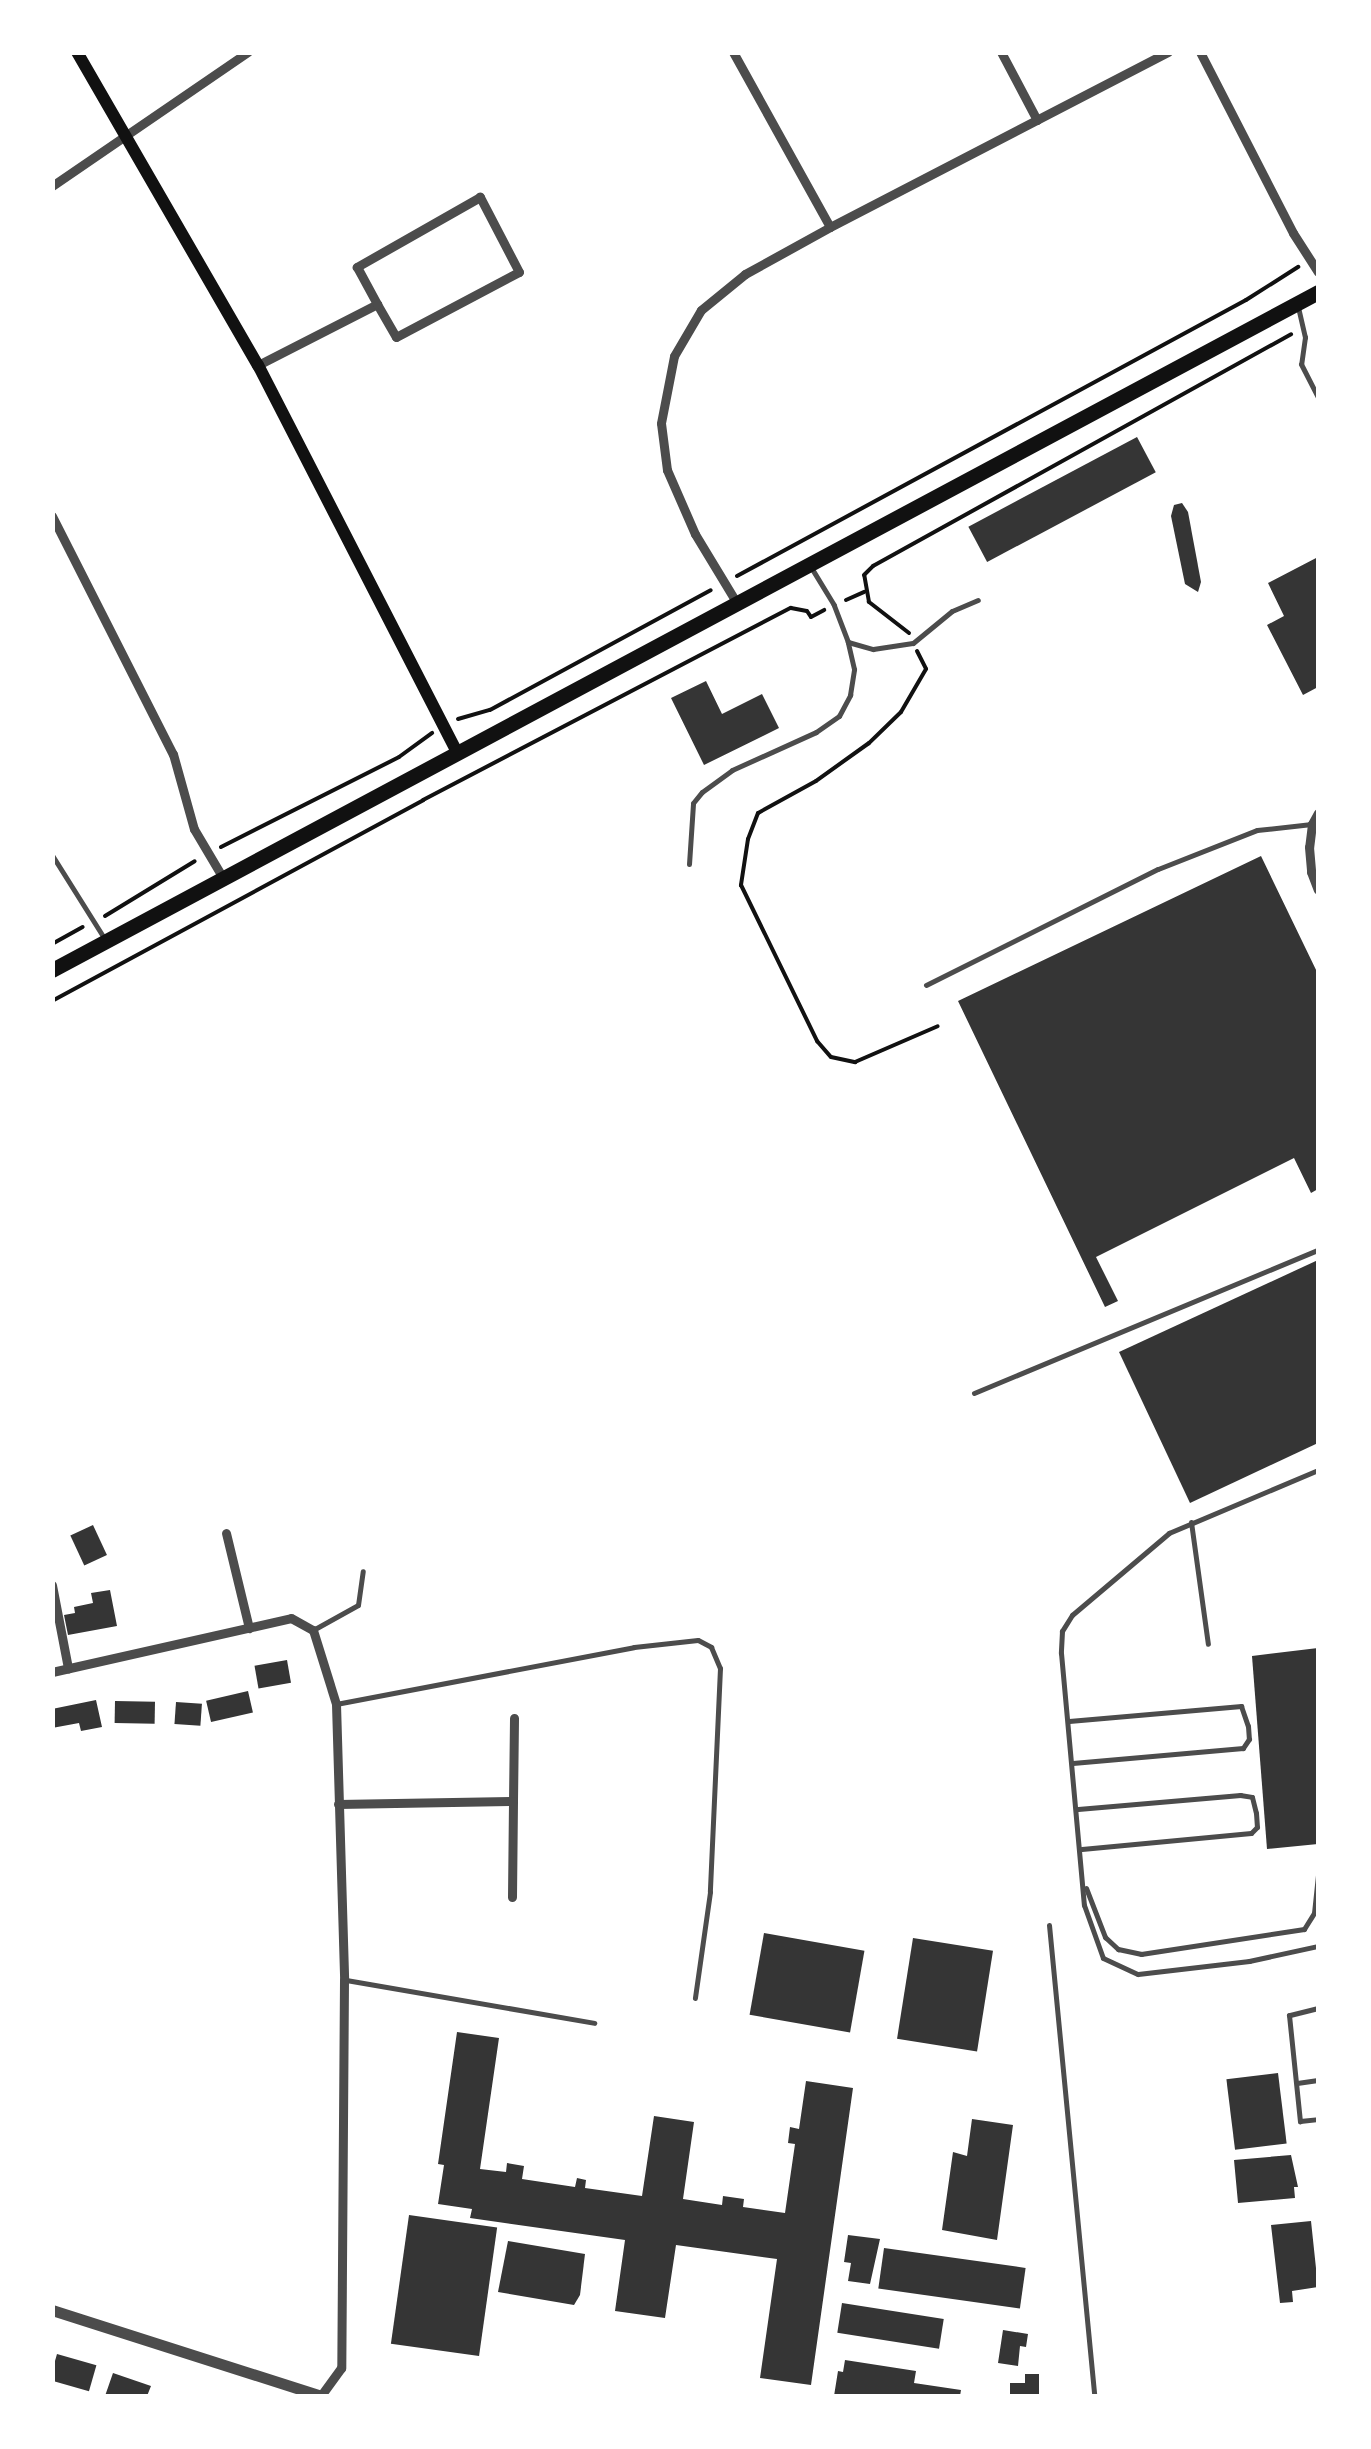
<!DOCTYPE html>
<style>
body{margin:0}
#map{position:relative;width:1371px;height:2449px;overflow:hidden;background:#fff;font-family:"Golos Text",sans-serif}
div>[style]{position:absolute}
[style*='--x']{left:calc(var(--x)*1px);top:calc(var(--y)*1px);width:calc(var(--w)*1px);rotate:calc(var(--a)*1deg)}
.building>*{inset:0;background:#353535;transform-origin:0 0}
.path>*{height:4px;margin:-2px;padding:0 2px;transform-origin:2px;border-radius:2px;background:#111}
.service>*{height:5px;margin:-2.5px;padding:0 2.5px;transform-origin:2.5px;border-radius:2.5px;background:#4c4c4c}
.minor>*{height:9px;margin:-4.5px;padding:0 4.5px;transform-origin:4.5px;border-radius:4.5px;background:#4c4c4c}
.tertiary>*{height:11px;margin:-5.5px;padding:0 5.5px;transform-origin:5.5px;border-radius:5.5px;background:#4c4c4c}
.secondary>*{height:12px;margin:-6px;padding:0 6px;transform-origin:6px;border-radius:6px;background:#111}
.primary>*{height:15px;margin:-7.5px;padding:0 7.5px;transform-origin:7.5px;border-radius:7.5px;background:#111}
span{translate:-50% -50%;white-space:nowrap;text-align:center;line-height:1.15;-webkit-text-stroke:9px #fff;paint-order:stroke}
.frame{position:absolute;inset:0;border:55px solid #fff;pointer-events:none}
</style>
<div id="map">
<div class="building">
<div style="left:1137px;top:437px;width:40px;height:191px;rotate:62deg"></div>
<div style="clip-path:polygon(1182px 503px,1188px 512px,1201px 582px,1198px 592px,1185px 584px,1171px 516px,1174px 505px)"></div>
<div style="clip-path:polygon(1318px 557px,1318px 687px,1303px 695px,1267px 625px,1284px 616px,1268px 583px)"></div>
<div style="clip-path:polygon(706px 681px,722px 714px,762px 694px,779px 728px,704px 765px,671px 698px)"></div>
<div style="clip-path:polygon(1261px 856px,1318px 974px,1318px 1189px,1311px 1193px,1294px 1158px,1096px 1257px,1118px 1301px,1105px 1307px,958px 1001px)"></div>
<div style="clip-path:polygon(1318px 1260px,1318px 1443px,1190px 1503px,1119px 1352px)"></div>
<div style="left:93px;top:1525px;width:33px;height:25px;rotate:65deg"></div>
<div style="clip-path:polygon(110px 1590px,117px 1626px,68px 1635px,64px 1615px,75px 1613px,74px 1607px,93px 1603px,91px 1593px)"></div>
<div style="clip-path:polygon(1318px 1648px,1318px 1844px,1267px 1849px,1252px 1656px)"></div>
<div style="left:287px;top:1660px;width:23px;height:33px;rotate:80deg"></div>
<div style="left:248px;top:1691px;width:22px;height:43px;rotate:77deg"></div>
<div style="clip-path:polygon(96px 1700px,102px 1727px,81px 1731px,79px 1723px,52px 1728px,52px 1709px)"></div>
<div style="left:115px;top:1701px;width:40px;height:22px;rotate:1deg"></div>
<div style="left:176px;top:1702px;width:26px;height:22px;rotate:4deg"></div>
<div style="left:764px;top:1933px;width:102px;height:83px;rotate:10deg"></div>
<div style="left:913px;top:1938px;width:81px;height:102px;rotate:9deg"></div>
<div style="clip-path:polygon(457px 2032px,499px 2038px,480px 2169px,506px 2172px,507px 2163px,524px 2166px,522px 2179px,575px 2187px,577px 2178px,586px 2180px,585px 2188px,642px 2196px,654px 2116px,694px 2122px,683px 2199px,722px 2205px,723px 2196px,744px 2199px,743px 2207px,785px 2213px,795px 2144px,788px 2143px,790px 2127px,799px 2129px,806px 2081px,853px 2088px,811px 2385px,760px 2378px,777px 2259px,676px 2245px,665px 2318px,615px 2311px,625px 2240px,470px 2218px,472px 2209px,438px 2204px,444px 2165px,438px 2164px)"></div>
<div style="left:1278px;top:2073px;width:71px;height:52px;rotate:83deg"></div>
<div style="clip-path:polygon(972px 2119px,1013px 2125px,997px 2240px,942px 2230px,953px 2152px,967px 2156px)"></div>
<div style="clip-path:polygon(1291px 2155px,1298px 2187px,1294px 2187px,1295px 2198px,1238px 2203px,1234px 2160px)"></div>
<div style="left:409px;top:2215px;width:89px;height:130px;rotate:8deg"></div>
<div style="clip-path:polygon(1311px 2221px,1318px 2287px,1292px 2291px,1293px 2302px,1280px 2303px,1271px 2225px)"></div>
<div style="clip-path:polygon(848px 2235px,880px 2239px,870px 2284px,848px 2281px,851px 2263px,844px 2262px)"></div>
<div style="clip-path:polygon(508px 2241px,585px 2254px,580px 2295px,574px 2305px,498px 2292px)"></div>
<div style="left:884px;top:2248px;width:143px;height:41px;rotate:8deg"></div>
<div style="left:842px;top:2303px;width:103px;height:30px;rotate:9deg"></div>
<div style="clip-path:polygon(1003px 2330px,1028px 2334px,1026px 2347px,1020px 2346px,1018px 2366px,998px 2363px)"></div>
<div style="left:57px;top:2354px;width:41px;height:27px;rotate:16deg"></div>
<div style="clip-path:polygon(845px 2360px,916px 2371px,914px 2383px,961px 2390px,960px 2396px,834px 2396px,838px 2371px,843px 2372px)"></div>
<div style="clip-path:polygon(113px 2373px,151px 2386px,147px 2396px,105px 2396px)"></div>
<div style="clip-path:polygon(1025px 2374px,1039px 2374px,1039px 2396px,1010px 2396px,1010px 2383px,1025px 2383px)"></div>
</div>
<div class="path">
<div style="--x:737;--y:576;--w:579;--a:-28.47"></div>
<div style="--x:1246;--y:300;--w:62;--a:-32.4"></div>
<div style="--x:846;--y:600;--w:20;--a:-24"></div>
<div style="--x:909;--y:633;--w:51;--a:-142.2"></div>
<div style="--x:869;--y:602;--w:27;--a:-100"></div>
<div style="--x:864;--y:575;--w:13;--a:-45"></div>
<div style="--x:873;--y:566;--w:478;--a:-29"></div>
<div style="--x:917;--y:651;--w:20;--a:63"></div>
<div style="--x:926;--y:669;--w:50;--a:120.2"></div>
<div style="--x:901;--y:712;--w:45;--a:135.9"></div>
<div style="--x:869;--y:743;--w:65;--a:144.4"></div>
<div style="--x:816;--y:781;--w:66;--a:151.1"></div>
<div style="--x:758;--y:813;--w:28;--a:111"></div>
<div style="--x:748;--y:839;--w:47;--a:98.7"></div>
<div style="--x:741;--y:885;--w:174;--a:64"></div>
<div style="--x:817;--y:1041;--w:21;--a:49"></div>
<div style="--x:831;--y:1057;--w:25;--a:12"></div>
<div style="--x:855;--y:1062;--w:90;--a:-23.4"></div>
<div style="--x:458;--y:719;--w:33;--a:-16"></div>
<div style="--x:490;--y:710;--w:251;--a:-28.5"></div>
<div style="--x:221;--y:847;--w:199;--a:-26.8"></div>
<div style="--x:399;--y:757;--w:41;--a:-36"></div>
<div style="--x:105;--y:916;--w:105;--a:-31.4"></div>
<div style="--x:52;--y:944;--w:35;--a:-29"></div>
<div style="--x:52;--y:1001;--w:422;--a:-28.4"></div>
<div style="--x:423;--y:800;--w:415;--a:-27.6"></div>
<div style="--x:791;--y:608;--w:16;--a:11"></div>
<div style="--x:807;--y:611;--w:7;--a:56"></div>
<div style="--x:811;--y:617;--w:15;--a:-28"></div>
</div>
<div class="service">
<div style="--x:1298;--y:307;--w:31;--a:77"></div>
<div style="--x:1305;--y:337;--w:27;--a:98"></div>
<div style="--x:1301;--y:364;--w:37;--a:63"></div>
<div style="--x:848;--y:642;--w:26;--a:16"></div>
<div style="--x:873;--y:649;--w:40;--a:-8.5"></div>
<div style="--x:913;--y:643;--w:50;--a:-39.4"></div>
<div style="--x:952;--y:611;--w:28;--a:-23"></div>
<div style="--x:52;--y:855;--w:98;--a:57.9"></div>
<div style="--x:689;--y:864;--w:61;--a:-86.2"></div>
<div style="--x:693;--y:803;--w:14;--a:-51"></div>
<div style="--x:702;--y:792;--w:37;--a:-36"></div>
<div style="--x:732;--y:770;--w:92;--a:-24.3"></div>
<div style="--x:816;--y:732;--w:28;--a:-35"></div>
<div style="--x:839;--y:716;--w:24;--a:-62"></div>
<div style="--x:850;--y:695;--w:26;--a:-81"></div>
<div style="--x:854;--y:669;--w:28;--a:-103"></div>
<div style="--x:848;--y:642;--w:40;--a:-111"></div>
<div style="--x:834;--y:605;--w:42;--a:-121.4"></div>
<div style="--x:926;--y:985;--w:259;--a:-26.6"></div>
<div style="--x:1158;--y:869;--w:106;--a:-21.5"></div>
<div style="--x:1257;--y:830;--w:55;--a:-6.2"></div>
<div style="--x:974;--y:1393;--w:373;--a:-22.6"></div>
<div style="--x:1318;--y:1470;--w:162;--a:157.1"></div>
<div style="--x:1169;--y:1533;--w:127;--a:139.8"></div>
<div style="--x:1072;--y:1615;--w:19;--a:122"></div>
<div style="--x:1062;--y:1631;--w:22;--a:93"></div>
<div style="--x:1061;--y:1653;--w:253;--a:84.8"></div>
<div style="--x:1084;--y:1905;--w:56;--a:70.3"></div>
<div style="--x:1103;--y:1958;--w:38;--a:25"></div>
<div style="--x:1138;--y:1974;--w:112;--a:-6.7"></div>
<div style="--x:1249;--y:1961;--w:71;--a:-12.3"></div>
<div style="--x:1191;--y:1522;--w:123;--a:82.1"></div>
<div style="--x:313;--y:1630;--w:51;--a:-29.1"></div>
<div style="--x:358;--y:1605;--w:34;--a:-82"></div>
<div style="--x:336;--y:1704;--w:303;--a:-10.8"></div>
<div style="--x:634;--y:1647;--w:64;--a:-6.2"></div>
<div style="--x:698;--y:1640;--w:15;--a:28"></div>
<div style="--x:711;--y:1647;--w:23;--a:67"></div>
<div style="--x:720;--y:1668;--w:224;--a:92.6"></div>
<div style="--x:710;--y:1892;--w:107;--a:98.1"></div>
<div style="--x:1069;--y:1721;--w:173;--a:-5"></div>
<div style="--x:1241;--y:1706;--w:21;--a:71"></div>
<div style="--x:1248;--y:1726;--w:13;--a:86"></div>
<div style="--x:1249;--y:1739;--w:11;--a:124"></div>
<div style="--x:1243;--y:1748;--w:171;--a:175"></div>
<div style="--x:1078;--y:1809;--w:163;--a:-4.9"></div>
<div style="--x:1240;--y:1795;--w:12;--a:9"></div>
<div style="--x:1252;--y:1797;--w:16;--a:76"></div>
<div style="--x:1256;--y:1813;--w:14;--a:86"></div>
<div style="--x:1257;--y:1827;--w:8;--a:135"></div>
<div style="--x:1251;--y:1833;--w:170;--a:174.6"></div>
<div style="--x:1086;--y:1888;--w:53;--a:68.8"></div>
<div style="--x:1105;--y:1937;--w:18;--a:43"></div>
<div style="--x:1118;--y:1949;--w:24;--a:12"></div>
<div style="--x:1141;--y:1954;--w:165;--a:-8.7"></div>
<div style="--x:1304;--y:1929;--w:19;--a:-58"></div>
<div style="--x:1314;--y:1913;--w:39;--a:-84"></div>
<div style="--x:1049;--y:1925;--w:473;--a:84.5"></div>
<div style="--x:346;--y:1980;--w:252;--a:9.8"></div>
<div style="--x:1318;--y:2008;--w:30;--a:166"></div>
<div style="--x:1289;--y:2015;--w:107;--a:84.1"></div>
<div style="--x:1300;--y:2121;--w:18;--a:-6"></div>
<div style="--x:1297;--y:2083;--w:21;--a:-8"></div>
</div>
<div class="minor">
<div style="--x:733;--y:52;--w:200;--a:61"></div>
<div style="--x:1001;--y:52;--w:77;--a:62.1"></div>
<div style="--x:1200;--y:52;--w:203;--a:62.8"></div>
<div style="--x:1293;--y:233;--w:46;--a:57.3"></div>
<div style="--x:52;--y:186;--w:237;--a:-34.4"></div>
<div style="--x:258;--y:365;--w:134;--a:-27.1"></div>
<div style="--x:377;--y:304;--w:38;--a:60"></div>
<div style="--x:396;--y:337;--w:139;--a:-27.9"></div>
<div style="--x:519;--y:272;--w:85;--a:-117.5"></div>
<div style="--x:480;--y:197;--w:142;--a:150.4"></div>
<div style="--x:357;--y:267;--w:42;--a:61.6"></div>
<div style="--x:52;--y:516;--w:267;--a:63.1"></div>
<div style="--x:173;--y:754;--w:78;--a:74.4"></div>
<div style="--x:194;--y:829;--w:57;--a:59.4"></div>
<div style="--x:738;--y:605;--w:83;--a:-121.2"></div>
<div style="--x:695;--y:534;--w:70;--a:-113.6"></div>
<div style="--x:667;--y:470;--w:47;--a:-97.3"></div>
<div style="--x:661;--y:423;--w:68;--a:-79"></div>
<div style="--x:674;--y:356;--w:53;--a:-59.6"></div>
<div style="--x:701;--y:310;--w:57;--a:-39.3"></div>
<div style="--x:745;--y:274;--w:97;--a:-28.9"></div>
<div style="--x:830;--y:227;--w:381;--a:-27.4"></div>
<div style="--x:1318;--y:813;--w:13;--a:119"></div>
<div style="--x:1312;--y:824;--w:23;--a:97"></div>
<div style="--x:1309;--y:847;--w:25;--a:85"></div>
<div style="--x:1311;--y:872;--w:19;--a:69"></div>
<div style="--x:226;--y:1533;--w:98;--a:76.4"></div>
<div style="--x:52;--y:1585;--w:85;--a:79.1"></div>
<div style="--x:52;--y:1672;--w:245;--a:-12.7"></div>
<div style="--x:291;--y:1618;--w:25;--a:29"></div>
<div style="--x:313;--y:1630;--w:77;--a:72.7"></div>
<div style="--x:336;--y:1704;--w:276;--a:88.3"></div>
<div style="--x:344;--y:1980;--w:388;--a:90.4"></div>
<div style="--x:341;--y:2368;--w:34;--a:126"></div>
<div style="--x:338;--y:1804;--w:175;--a:-1"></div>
<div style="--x:513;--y:1801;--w:83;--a:-89.3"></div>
<div style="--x:512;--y:1897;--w:96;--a:-89.4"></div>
</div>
<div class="tertiary">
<div style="--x:52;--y:2310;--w:282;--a:17.7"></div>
</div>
<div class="secondary">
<div style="--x:77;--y:52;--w:362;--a:60"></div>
<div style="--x:258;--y:365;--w:436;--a:62.8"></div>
</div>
<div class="primary">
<div style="--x:52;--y:970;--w:1436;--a:-28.17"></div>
</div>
<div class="frame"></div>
</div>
